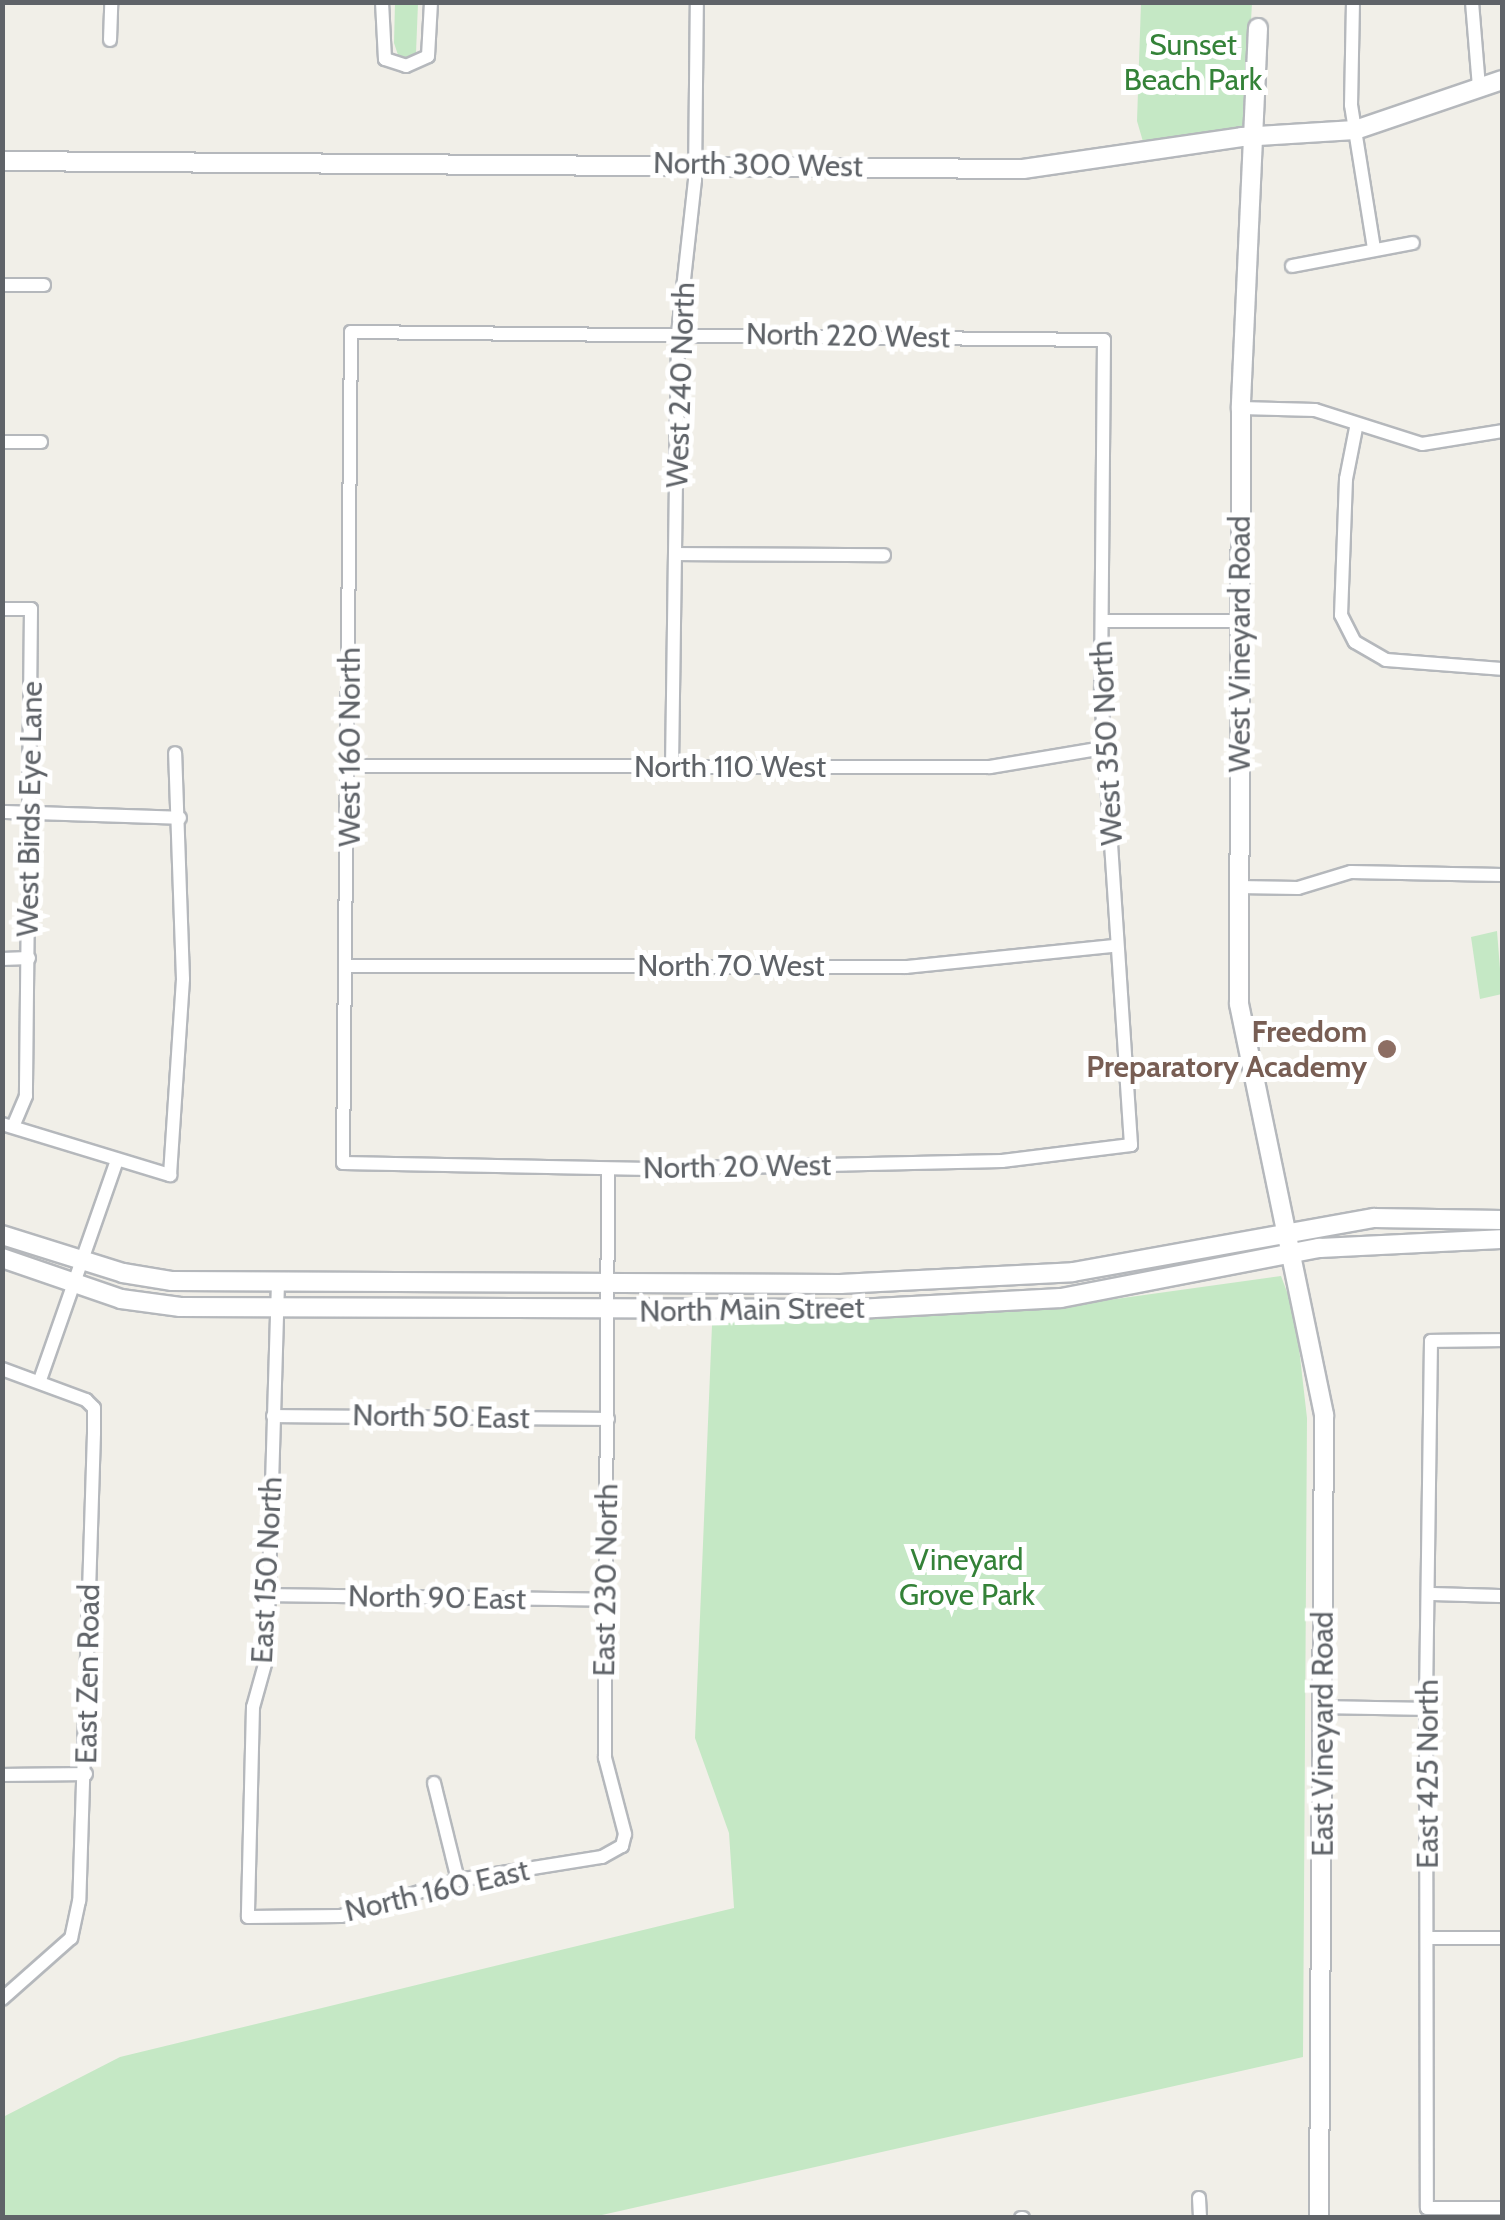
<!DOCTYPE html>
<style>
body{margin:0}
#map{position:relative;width:1505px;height:2220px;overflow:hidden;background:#f1efe8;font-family:Cabin,sans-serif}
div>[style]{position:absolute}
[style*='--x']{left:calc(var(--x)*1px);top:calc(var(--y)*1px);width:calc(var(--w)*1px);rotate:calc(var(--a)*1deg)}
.green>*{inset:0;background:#c5e8c5}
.roads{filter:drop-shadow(2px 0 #b5b8bc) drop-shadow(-2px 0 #b5b8bc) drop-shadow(0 2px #b5b8bc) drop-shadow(0 -2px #b5b8bc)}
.minor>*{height:12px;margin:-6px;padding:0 6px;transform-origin:6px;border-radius:6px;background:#fff}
.tertiary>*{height:18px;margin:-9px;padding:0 9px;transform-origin:9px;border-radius:9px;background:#fff}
.secondary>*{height:18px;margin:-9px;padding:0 9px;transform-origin:9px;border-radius:9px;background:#fff}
.dots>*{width:28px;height:28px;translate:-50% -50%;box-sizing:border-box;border:5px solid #fff;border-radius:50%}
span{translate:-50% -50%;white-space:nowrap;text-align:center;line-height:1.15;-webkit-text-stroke:10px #fff;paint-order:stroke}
.park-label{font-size:30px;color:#348238}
.street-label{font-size:30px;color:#5f6368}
.education-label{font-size:30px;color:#785e54;font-weight:700}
.right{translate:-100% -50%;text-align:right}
.frame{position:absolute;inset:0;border:5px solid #5f6368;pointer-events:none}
</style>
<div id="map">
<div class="green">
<div style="clip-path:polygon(395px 3px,418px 3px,416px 53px,409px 59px,398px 55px,394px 43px)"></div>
<div style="clip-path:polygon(1141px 3px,1252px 3px,1245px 126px,1152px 151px,1144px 145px,1137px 121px)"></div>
<div style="clip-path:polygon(1497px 931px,1502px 994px,1480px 999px,1471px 937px)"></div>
<div style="clip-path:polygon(1281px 1276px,1295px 1313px,1307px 1418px,1303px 2057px,593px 2217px,3px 2218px,3px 2117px,120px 2057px,734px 1908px,729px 1833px,695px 1738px,712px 1325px,788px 1316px,1058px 1307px)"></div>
</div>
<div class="roads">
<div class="minor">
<div style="--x:382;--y:2;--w:57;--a:87"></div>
<div style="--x:385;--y:59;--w:22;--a:18"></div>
<div style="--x:406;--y:66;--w:24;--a:-24"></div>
<div style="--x:428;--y:56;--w:54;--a:-86.8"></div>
<div style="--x:1353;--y:2;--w:103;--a:91.1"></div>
<div style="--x:1351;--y:105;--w:145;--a:80.9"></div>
<div style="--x:1472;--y:2;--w:86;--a:85.3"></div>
<div style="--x:110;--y:40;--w:38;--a:-88"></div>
<div style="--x:1292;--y:266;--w:123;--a:-10.8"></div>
<div style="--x:2;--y:285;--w:42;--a:0"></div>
<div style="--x:351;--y:332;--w:753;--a:0.61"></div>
<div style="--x:1104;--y:340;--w:353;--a:90.5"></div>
<div style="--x:1101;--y:693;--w:453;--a:86.2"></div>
<div style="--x:1131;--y:1145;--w:130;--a:172.9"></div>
<div style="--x:1002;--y:1161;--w:352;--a:178.7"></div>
<div style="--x:650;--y:1169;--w:307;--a:-178.9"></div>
<div style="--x:343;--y:1163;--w:831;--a:-89.45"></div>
<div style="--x:1241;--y:408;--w:74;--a:1.5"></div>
<div style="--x:1315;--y:410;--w:112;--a:17.6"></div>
<div style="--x:1422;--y:444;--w:81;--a:-9.2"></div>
<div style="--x:1356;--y:428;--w:52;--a:101.1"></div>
<div style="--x:1346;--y:479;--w:136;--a:92.1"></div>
<div style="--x:1341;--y:615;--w:30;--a:63"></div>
<div style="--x:1355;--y:642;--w:36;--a:30"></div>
<div style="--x:1386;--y:660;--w:116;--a:4.4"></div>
<div style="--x:2;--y:442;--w:39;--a:0"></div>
<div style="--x:675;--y:554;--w:209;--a:0.3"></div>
<div style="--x:2;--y:609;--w:29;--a:0"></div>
<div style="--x:31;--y:609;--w:487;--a:90.6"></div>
<div style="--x:26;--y:1096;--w:33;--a:113"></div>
<div style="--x:1102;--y:621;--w:138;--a:0"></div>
<div style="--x:350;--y:766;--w:640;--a:0.09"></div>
<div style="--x:990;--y:767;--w:121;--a:-9.5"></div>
<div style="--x:672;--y:767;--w:433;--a:-89.2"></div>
<div style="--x:678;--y:334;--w:155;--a:-83.7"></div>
<div style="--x:695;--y:180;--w:178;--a:-89.4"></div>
<div style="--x:2;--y:812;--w:178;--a:1.9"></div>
<div style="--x:1238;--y:887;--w:60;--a:1"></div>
<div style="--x:1298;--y:888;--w:55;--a:-16.8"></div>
<div style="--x:1351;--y:872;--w:151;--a:1.1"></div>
<div style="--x:2;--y:959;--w:27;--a:-2"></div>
<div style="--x:348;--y:966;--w:558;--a:0.1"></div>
<div style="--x:906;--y:967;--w:208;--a:-5.8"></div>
<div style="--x:2;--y:1124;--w:176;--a:16.9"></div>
<div style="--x:170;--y:1175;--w:196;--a:-86.2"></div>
<div style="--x:183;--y:979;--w:226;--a:-92"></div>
<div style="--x:278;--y:1282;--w:375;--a:91.7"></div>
<div style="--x:267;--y:1657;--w:52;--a:105.6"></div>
<div style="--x:253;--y:1707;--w:210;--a:91.4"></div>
<div style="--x:248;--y:1917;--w:93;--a:-0.6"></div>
<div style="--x:341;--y:1916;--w:122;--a:-17.1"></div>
<div style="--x:458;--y:1880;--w:146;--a:-9.1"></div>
<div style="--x:602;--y:1857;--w:23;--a:-29"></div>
<div style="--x:622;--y:1846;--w:12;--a:-76"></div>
<div style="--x:625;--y:1834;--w:79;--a:-104.7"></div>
<div style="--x:605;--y:1758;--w:589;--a:-89.71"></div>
<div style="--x:1502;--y:1340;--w:71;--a:179.2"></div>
<div style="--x:1431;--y:1341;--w:368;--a:90.8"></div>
<div style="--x:1426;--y:1709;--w:499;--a:89.9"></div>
<div style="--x:1427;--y:2208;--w:75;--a:0"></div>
<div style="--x:2;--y:1369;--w:90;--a:20.3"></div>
<div style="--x:86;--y:1400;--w:11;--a:45"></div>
<div style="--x:94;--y:1408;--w:25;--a:90"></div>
<div style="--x:94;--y:1433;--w:468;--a:91.8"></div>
<div style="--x:79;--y:1901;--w:38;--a:102"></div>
<div style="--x:71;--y:1938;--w:92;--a:138.5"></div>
<div style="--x:40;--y:1380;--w:230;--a:-70.7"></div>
<div style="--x:273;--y:1416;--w:335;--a:0.5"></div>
<div style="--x:1430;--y:1594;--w:72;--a:1.6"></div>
<div style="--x:268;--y:1595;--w:338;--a:0.8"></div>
<div style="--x:1324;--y:1707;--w:102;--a:1.1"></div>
<div style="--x:2;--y:1775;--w:84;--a:-0.7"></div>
<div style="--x:434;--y:1783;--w:100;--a:76.1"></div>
<div style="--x:1429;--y:1938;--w:73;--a:0"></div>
<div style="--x:1199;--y:2198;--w:20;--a:87"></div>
<div style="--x:1021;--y:2218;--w:2;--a:0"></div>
</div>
<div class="tertiary">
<div style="--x:1258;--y:28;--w:380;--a:92.6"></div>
<div style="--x:1241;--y:408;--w:596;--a:90.19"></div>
<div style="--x:1239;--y:1004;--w:420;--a:78.3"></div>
<div style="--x:1324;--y:1415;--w:803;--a:90.36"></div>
<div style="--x:2;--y:161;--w:1021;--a:0.45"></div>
<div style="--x:1023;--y:169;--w:221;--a:-8.3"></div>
<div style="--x:1242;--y:137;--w:113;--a:-3.5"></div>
<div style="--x:1355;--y:130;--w:155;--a:-18.8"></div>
</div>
<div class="secondary">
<div style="--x:2;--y:1235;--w:127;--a:17.4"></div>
<div style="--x:123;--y:1273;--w:50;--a:9.3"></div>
<div style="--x:172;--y:1281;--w:668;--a:0.26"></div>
<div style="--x:840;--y:1284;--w:233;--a:-2.9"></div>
<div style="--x:1073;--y:1272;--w:306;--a:-10.2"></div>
<div style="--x:1374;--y:1218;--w:128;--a:0.9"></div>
<div style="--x:2;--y:1258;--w:126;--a:19"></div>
<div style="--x:121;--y:1299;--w:60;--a:7.7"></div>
<div style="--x:180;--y:1307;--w:677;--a:0.17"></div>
<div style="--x:857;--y:1309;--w:204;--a:-3.1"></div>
<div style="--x:1061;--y:1298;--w:263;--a:-11"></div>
<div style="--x:1319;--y:1248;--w:183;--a:-2.8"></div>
</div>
</div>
<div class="dots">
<div style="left:1387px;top:1049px;background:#8d6e63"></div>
</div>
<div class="park-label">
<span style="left:1193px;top:62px">Sunset<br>Beach Park</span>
<span style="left:967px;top:1577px">Vineyard<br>Grove Park</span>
</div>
<div class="street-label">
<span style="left:758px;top:165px;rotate:1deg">North 300 West</span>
<span style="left:848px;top:336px;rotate:1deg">North 220 West</span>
<span style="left:681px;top:385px;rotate:-88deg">West 240 North</span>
<span style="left:1240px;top:644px;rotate:-90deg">West Vineyard Road</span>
<span style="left:1107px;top:743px;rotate:-93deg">West 350 North</span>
<span style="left:350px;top:747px;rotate:-90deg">West 160 North</span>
<span style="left:730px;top:767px">North 110 West</span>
<span style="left:30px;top:809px;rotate:-89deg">West Birds Eye Lane</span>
<span style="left:731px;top:966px">North 70 West</span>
<span style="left:737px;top:1167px;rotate:-1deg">North 20 West</span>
<span style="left:752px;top:1310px;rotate:-1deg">North Main Street</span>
<span style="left:441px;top:1417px;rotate:1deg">North 50 East</span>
<span style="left:267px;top:1570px;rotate:-87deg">East 150 North</span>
<span style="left:606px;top:1580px;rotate:-89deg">East 230 North</span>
<span style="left:437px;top:1598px;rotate:1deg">North 90 East</span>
<span style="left:88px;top:1674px;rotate:-89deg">East Zen Road</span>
<span style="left:1323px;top:1734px;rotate:-90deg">East Vineyard Road</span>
<span style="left:1428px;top:1774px;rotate:-90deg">East 425 North</span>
<span style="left:437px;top:1891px;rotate:-13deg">North 160 East</span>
</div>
<div class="education-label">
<span class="right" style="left:1367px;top:1049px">Freedom<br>Preparatory Academy</span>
</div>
<div class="frame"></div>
</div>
